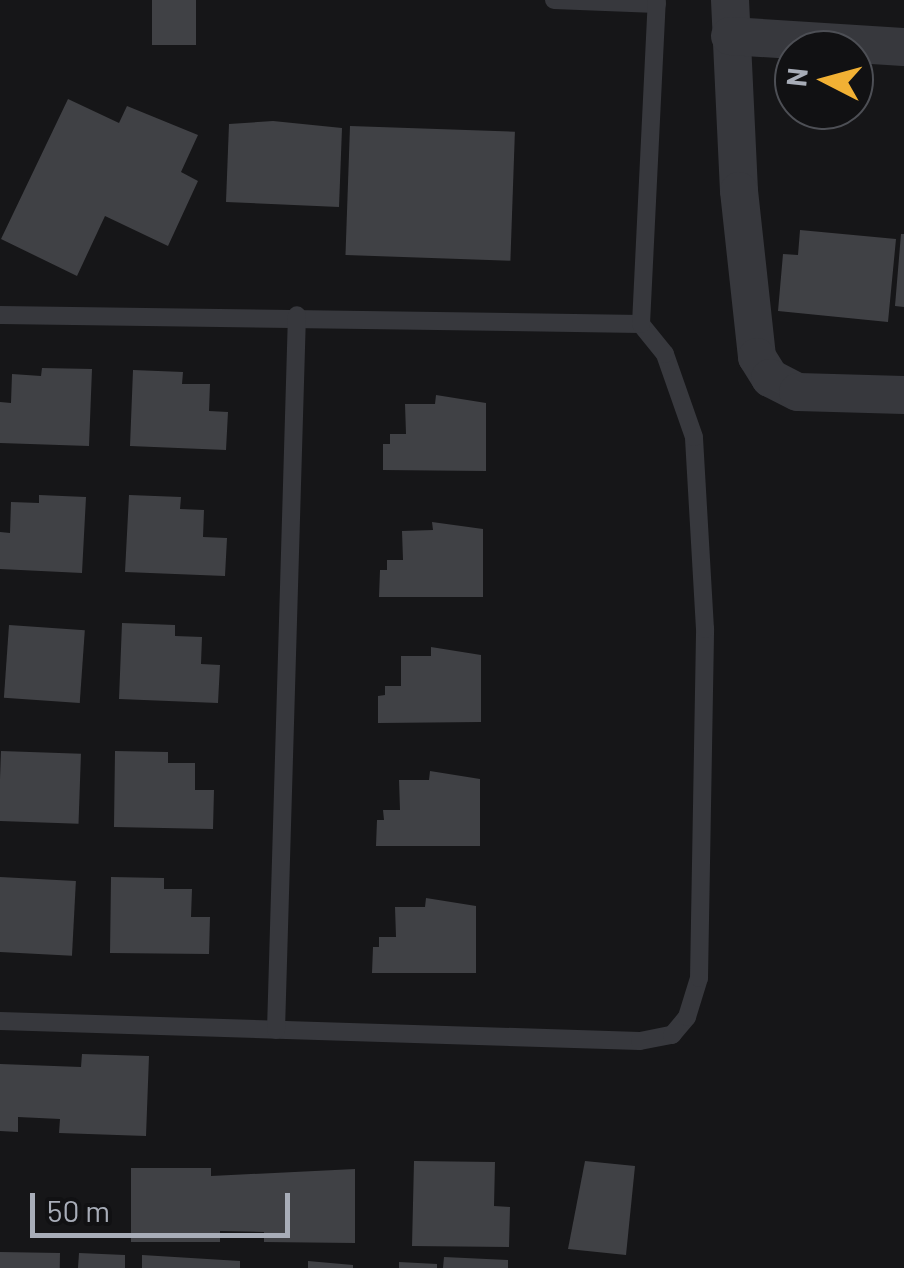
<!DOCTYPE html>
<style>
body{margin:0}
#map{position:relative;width:904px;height:1268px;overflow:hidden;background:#161618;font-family:Barlow,sans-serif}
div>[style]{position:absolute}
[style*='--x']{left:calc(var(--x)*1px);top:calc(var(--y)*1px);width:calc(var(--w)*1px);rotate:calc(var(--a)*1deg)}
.building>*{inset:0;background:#404145;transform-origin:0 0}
.lane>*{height:18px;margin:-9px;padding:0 9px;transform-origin:9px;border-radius:9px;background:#37383d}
.street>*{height:38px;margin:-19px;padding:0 19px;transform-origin:19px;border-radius:19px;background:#37383d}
span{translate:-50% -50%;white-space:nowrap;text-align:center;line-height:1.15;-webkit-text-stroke:10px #111113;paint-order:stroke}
.north{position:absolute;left:774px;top:30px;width:100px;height:100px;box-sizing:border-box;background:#111113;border:2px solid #4d4f55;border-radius:50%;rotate:276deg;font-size:28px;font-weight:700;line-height:40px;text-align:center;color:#a8adb8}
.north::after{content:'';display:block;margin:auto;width:35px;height:45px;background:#f2b134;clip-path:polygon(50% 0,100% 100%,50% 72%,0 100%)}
.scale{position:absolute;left:30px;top:1193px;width:260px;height:45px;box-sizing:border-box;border:5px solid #a8adb8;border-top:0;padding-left:12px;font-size:30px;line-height:35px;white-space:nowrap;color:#a8adb8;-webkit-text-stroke:8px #111113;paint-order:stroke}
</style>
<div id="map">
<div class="building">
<div style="left:152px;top:0;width:44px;height:45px"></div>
<div style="clip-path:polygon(68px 99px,119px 123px,127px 106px,198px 135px,181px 172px,198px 181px,168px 246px,105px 216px,77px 276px,1px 239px)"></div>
<div style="clip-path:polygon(273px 121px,342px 128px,339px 207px,226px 202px,229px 124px)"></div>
<div style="left:350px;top:126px;width:165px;height:129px;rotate:2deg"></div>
<div style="clip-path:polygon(800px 230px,896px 239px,888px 322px,778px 311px,783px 254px,798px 255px)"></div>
<div style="clip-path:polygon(901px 234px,904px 234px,904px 307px,895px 306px)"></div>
<div style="clip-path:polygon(42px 368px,92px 369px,89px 446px,0 443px,0 402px,11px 403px,12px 374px,41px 376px)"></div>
<div style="clip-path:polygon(133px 370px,183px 372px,182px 384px,210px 384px,209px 411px,228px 412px,226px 450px,130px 446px)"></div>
<div style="clip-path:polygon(436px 395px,486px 403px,486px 471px,383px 470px,383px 444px,390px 444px,390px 434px,406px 434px,405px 404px,435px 404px)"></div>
<div style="clip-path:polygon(39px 495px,86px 497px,82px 573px,0 569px,0 532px,10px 533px,11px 502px,39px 503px)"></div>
<div style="clip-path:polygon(129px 495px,181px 497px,180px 509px,204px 510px,203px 537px,227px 538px,225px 576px,125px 572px)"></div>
<div style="clip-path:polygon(432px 522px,483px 529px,483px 597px,379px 597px,380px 570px,387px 570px,387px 560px,403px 560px,402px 531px,433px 530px)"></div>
<div style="clip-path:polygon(122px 623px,175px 625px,175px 636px,202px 637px,201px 664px,220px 665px,218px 703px,119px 699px)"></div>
<div style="left:9px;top:625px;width:76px;height:73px;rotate:4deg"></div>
<div style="clip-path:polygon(431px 647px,481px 655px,481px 722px,378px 723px,378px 696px,385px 695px,385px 686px,401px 686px,401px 656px,431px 656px)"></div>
<div style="left:1px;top:751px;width:80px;height:70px;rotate:2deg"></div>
<div style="clip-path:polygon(115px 751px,168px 752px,168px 763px,195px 763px,195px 790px,214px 790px,213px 829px,114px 827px)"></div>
<div style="clip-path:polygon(430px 771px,480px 779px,480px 846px,376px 846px,377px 820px,384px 820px,383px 810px,400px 810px,399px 780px,429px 780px)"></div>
<div style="left:0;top:877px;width:76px;height:75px;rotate:3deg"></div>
<div style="clip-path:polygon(111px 877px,164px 878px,164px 889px,192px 889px,191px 917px,210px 917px,209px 954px,110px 953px)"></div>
<div style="clip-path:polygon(426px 898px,476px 906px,476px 973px,372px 973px,373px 947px,379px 947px,379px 937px,396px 937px,395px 907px,425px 907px)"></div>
<div style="clip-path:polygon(82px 1054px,149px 1056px,146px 1136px,59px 1133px,60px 1119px,18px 1117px,18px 1132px,0 1131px,0 1064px,81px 1067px)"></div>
<div style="clip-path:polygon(414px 1161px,495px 1162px,494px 1206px,510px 1207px,509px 1247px,412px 1246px)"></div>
<div style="clip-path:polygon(585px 1161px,635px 1166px,626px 1255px,568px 1249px)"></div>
<div style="clip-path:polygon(131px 1168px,211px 1168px,211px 1176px,355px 1169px,355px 1243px,264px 1242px,264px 1232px,220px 1231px,220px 1242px,131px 1242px)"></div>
<div style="left:0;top:1252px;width:60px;height:16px;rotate:1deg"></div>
<div style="clip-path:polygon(79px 1253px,125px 1255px,125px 1268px,78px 1268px)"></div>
<div style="clip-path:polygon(142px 1255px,240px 1261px,240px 1268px,142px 1268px)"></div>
<div style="clip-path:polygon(444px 1257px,508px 1260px,508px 1268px,443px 1268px)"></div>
<div style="clip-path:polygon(308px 1261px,353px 1265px,353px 1268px,308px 1268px)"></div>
<div style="clip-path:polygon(399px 1262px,437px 1264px,437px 1268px,399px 1268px)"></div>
</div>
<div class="lane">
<div style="--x:554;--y:0;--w:103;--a:2.2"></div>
<div style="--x:0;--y:315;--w:641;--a:0.8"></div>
<div style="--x:0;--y:1021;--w:640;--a:1.79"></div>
<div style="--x:640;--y:1041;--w:33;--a:-11"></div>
<div style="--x:672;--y:1035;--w:23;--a:-50"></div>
<div style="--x:687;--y:1017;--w:41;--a:-72.9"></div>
<div style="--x:699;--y:978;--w:349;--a:-89"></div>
<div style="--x:705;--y:629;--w:192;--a:-93.3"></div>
<div style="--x:694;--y:437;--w:88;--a:-109.3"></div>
<div style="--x:665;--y:354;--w:38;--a:-129"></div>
<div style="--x:641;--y:324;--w:324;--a:-87.2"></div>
<div style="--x:276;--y:1030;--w:715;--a:-88.32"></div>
</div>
<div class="street">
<div style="--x:730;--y:0;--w:191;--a:87.3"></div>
<div style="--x:739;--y:191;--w:167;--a:83.8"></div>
<div style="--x:757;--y:357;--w:25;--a:58"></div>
<div style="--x:770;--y:378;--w:31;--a:27"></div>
<div style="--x:798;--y:392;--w:106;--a:1.6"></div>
<div style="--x:730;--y:36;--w:174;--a:3.6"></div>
</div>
<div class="north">N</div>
<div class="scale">50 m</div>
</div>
